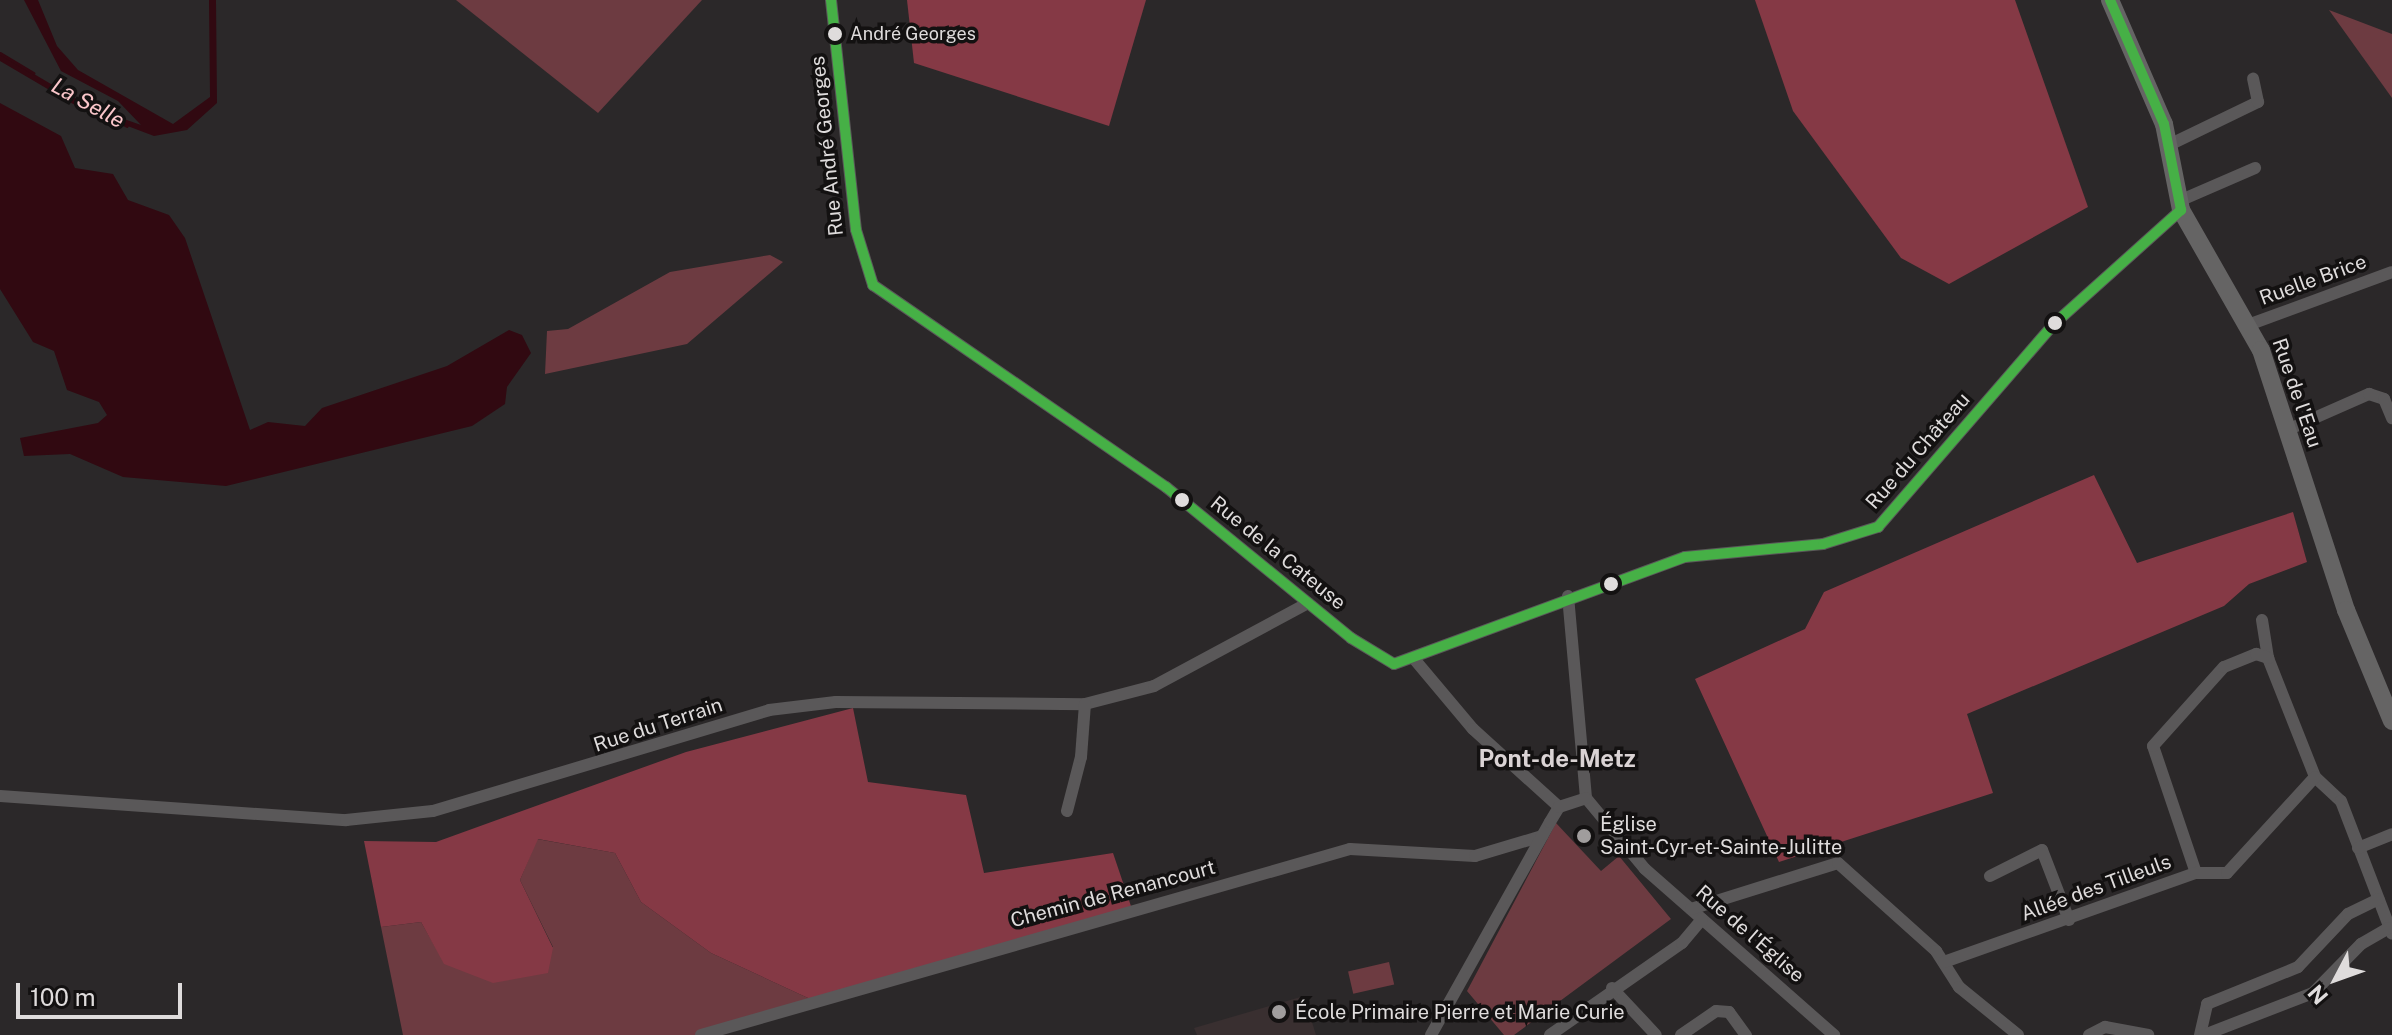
<!DOCTYPE html>
<meta charset="utf-8">
<style>
body{margin:0}
#map{position:relative;width:2392px;height:1035px;overflow:hidden;background:#2b2829;font-family:"Public Sans",sans-serif}
div>[style]{position:absolute}
[style*='--x']{left:calc(var(--x)*1px);top:calc(var(--y)*1px);width:calc(var(--w)*1px);rotate:calc(var(--a)*1deg)}
.built>*{inset:0;background:#392f30}
.green>*{inset:0;background:#6d3b41;transform-origin:0 0}
.forest>*{inset:0;background:#853945}
.water>*{inset:0;background:#310911}
.stream>*{height:3px;margin:-1.5px;padding:0 1.5px;transform-origin:1.5px;border-radius:1.5px;background:#310911}
.street>*{height:12px;margin:-6px;padding:0 6px;transform-origin:6px;border-radius:6px;background:#5a5859}
.secondary>*{height:18px;margin:-9px;padding:0 9px;transform-origin:9px;border-radius:9px;background:#656464}
.bus-1>*{height:10px;margin:-5px;padding:0 5px;transform-origin:5px;border-radius:5px;background:#46b046}
.dots>*{width:22px;height:22px;translate:-50% -50%;box-sizing:border-box;border:4px solid #131111;border-radius:50%}
span{translate:-50% -50%;white-space:nowrap;text-align:center;line-height:1.15;-webkit-text-stroke:7px #131111;paint-order:stroke}
.bus-label{font-size:18px;color:#dfdcdc}
.left{translate:0 -50%;text-align:left}
.street-label{font-size:20px;color:#dfdcdc}
.poi-label{font-size:20px;color:#dfdcdc}
.water-label{font-size:22px;color:#fac6ca;font-style:italic}
.quarter-label{font-size:24px;color:#dad3d4;font-weight:700}
.north{position:absolute;left:2296px;top:939px;width:80px;height:80px;-webkit-text-stroke:6px #131111;paint-order:stroke;rotate:229deg;font-size:22px;font-weight:700;line-height:32px;text-align:center;color:#dfdcdc}
.north::after{content:'';display:block;margin:auto;width:28px;height:36px;background:#dfdcdc;clip-path:polygon(50% 0,100% 100%,50% 72%,0 100%)}
.scale{position:absolute;left:16px;top:983px;width:166px;height:36px;box-sizing:border-box;border:4px solid #dfdcdc;border-top:0;padding-left:10px;font-size:24px;line-height:28px;white-space:nowrap;color:#dfdcdc;-webkit-text-stroke:6px #131111;paint-order:stroke}
</style>
<div id="map">
<div class="built">
<div style="clip-path:polygon(1304px 996px,1316px 1035px,1197px 1035px,1194px 1028px)"></div>
</div>
<div class="green">
<div style="clip-path:polygon(456px 0,702px 0,598px 113px)"></div>
<div style="clip-path:polygon(2329px 10px,2392px 34px,2392px 98px)"></div>
<div style="clip-path:polygon(770px 255px,783px 262px,687px 344px,545px 374px,547px 331px,568px 329px,670px 272px)"></div>
<div style="clip-path:polygon(1556px 823px,1601px 871px,1619px 856px,1671px 919px,1514px 1035px,1504px 1035px,1467px 991px)"></div>
<div style="clip-path:polygon(537px 839px,615px 853px,641px 902px,711px 953px,821px 1004px,717px 1035px,403px 1035px,381px 927px,421px 922px,445px 964px,553px 947px,520px 880px)"></div>
<div style="left:1389px;top:962px;width:23px;height:42px;rotate:77deg"></div>
</div>
<div class="forest">
<div style="clip-path:polygon(907px 0,1146px 0,1109px 126px,914px 63px)"></div>
<div style="clip-path:polygon(1755px 0,2015px 0,2088px 207px,1949px 284px,1901px 258px,1793px 111px)"></div>
<div style="clip-path:polygon(2094px 475px,2137px 563px,2293px 512px,2307px 562px,2249px 584px,2224px 606px,1967px 714px,1993px 793px,1779px 862px,1695px 679px,1805px 629px,1824px 592px)"></div>
<div style="clip-path:polygon(853px 708px,868px 782px,966px 795px,984px 873px,1113px 853px,1134px 915px,821px 1004px,711px 953px,641px 902px,615px 853px,538px 839px,520px 880px,553px 948px,548px 973px,493px 983px,444px 964px,421px 922px,381px 927px,364px 841px,436px 842px,686px 752px)"></div>
</div>
<div class="water">
<div style="clip-path:polygon(24px 0,38px 0,57px 46px,78px 70px,173px 124px,210px 97px,209px 0,216px 0,217px 103px,187px 130px,154px 136px,80px 108px,0 61px,0 54px,90px 107px,141px 125px,118px 101px,61px 71px)"></div>
<div style="clip-path:polygon(0 103px,61px 136px,75px 168px,113px 174px,128px 200px,169px 215px,185px 238px,250px 430px,268px 422px,305px 426px,322px 408px,447px 366px,509px 330px,522px 335px,531px 353px,507px 387px,505px 404px,472px 426px,226px 486px,123px 477px,70px 454px,24px 456px,20px 438px,98px 423px,107px 415px,99px 402px,67px 390px,54px 351px,33px 342px,0 289px)"></div>
</div>
<div class="stream">
<div style="--x:0;--y:53;--w:39;--a:31"></div>
<div style="--x:84;--y:104;--w:48;--a:27.1"></div>
</div>
<div class="street">
<div style="--x:831;--y:0;--w:231;--a:83.8"></div>
<div style="--x:856;--y:230;--w:58;--a:72.8"></div>
<div style="--x:873;--y:285;--w:356;--a:34.6"></div>
<div style="--x:1166;--y:487;--w:239;--a:39.2"></div>
<div style="--x:1351;--y:638;--w:50;--a:31.2"></div>
<div style="--x:1394;--y:664;--w:310;--a:-20.2"></div>
<div style="--x:1685;--y:557;--w:139;--a:-5.4"></div>
<div style="--x:1823;--y:544;--w:58;--a:-17.2"></div>
<div style="--x:1878;--y:527;--w:269;--a:-49.1"></div>
<div style="--x:2054;--y:324;--w:171;--a:-41.9"></div>
<div style="--x:2169;--y:145;--w:99;--a:-25.8"></div>
<div style="--x:2258;--y:102;--w:24;--a:-102"></div>
<div style="--x:2179;--y:201;--w:83;--a:-23.5"></div>
<div style="--x:2248;--y:325;--w:153;--a:-20.2"></div>
<div style="--x:2287;--y:430;--w:90;--a:-23.7"></div>
<div style="--x:2369;--y:394;--w:16;--a:18"></div>
<div style="--x:2384;--y:399;--w:21;--a:67"></div>
<div style="--x:1568;--y:596;--w:203;--a:84.9"></div>
<div style="--x:1586;--y:798;--w:92;--a:50.3"></div>
<div style="--x:1645;--y:869;--w:252;--a:41.3"></div>
<div style="--x:2262;--y:620;--w:38;--a:81"></div>
<div style="--x:2268;--y:658;--w:128;--a:68.4"></div>
<div style="--x:2315;--y:777;--w:35;--a:43"></div>
<div style="--x:2341;--y:801;--w:142;--a:69"></div>
<div style="--x:1415;--y:660;--w:90;--a:50"></div>
<div style="--x:1473;--y:729;--w:116;--a:42.2"></div>
<div style="--x:0;--y:796;--w:347;--a:4"></div>
<div style="--x:346;--y:820;--w:87;--a:-5.9"></div>
<div style="--x:433;--y:811;--w:351;--a:-16.7"></div>
<div style="--x:769;--y:710;--w:67;--a:-6.8"></div>
<div style="--x:836;--y:702;--w:249;--a:0.5"></div>
<div style="--x:1085;--y:704;--w:71;--a:-14.6"></div>
<div style="--x:1154;--y:686;--w:175;--a:-28.3"></div>
<div style="--x:1067;--y:811;--w:56;--a:-75.5"></div>
<div style="--x:1081;--y:757;--w:53;--a:-85.7"></div>
<div style="--x:2358;--y:848;--w:37;--a:-22"></div>
<div style="--x:2196;--y:873;--w:134;--a:-108.7"></div>
<div style="--x:2153;--y:746;--w:106;--a:-48.1"></div>
<div style="--x:2224;--y:667;--w:35;--a:-22"></div>
<div style="--x:2256;--y:654;--w:13;--a:18"></div>
<div style="--x:1990;--y:876;--w:58;--a:-26.6"></div>
<div style="--x:2042;--y:850;--w:75;--a:68.9"></div>
<div style="--x:1691;--y:909;--w:154;--a:-17.4"></div>
<div style="--x:1838;--y:863;--w:132;--a:41.9"></div>
<div style="--x:1936;--y:951;--w:43;--a:57.4"></div>
<div style="--x:1959;--y:987;--w:76;--a:39.1"></div>
<div style="--x:1944;--y:962;--w:267;--a:-19.5"></div>
<div style="--x:2196;--y:873;--w:31;--a:0"></div>
<div style="--x:2227;--y:873;--w:130;--a:-47.5"></div>
<div style="--x:1612;--y:988;--w:64;--a:46.9"></div>
<div style="--x:701;--y:1035;--w:675;--a:-15.99"></div>
<div style="--x:1350;--y:849;--w:125;--a:3.2"></div>
<div style="--x:1475;--y:856;--w:70;--a:-16.6"></div>
<div style="--x:1431;--y:1035;--w:244;--a:-60.8"></div>
<div style="--x:1550;--y:822;--w:17;--a:-59"></div>
<div style="--x:1559;--y:807;--w:28;--a:-18"></div>
<div style="--x:1550;--y:1035;--w:161;--a:-34.9"></div>
<div style="--x:1682;--y:943;--w:31;--a:-50"></div>
<div style="--x:1681;--y:1035;--w:42;--a:-34.4"></div>
<div style="--x:1716;--y:1011;--w:13;--a:4"></div>
<div style="--x:1729;--y:1012;--w:29;--a:54"></div>
<div style="--x:2089;--y:1035;--w:18;--a:-27"></div>
<div style="--x:2105;--y:1027;--w:44;--a:10.5"></div>
<div style="--x:2200;--y:1035;--w:32;--a:-77"></div>
<div style="--x:2207;--y:1004;--w:98;--a:-22.1"></div>
<div style="--x:2298;--y:967;--w:73;--a:-46.7"></div>
<div style="--x:2348;--y:914;--w:34;--a:-26"></div>
<div style="--x:2204;--y:1035;--w:117;--a:-21.1"></div>
<div style="--x:2313;--y:993;--w:69;--a:-45.6"></div>
<div style="--x:2361;--y:944;--w:32;--a:-30"></div>
</div>
<div class="secondary">
<div style="--x:2110;--y:0;--w:135;--a:66.5"></div>
<div style="--x:2164;--y:124;--w:88;--a:78.8"></div>
<div style="--x:2181;--y:210;--w:161;--a:60.3"></div>
<div style="--x:2261;--y:350;--w:274;--a:71.9"></div>
<div style="--x:2346;--y:610;--w:120;--a:67.5"></div>
</div>
<div class="bus-1">
<div style="--x:831;--y:0;--w:231;--a:83.8"></div>
<div style="--x:856;--y:230;--w:58;--a:72.8"></div>
<div style="--x:873;--y:285;--w:356;--a:34.6"></div>
<div style="--x:1166;--y:487;--w:239;--a:39.2"></div>
<div style="--x:1351;--y:638;--w:50;--a:31.2"></div>
<div style="--x:1394;--y:664;--w:310;--a:-20.2"></div>
<div style="--x:1685;--y:557;--w:139;--a:-5.4"></div>
<div style="--x:1823;--y:544;--w:58;--a:-17.2"></div>
<div style="--x:1878;--y:527;--w:269;--a:-49.1"></div>
<div style="--x:2054;--y:324;--w:171;--a:-41.9"></div>
<div style="--x:2110;--y:0;--w:135;--a:66.5"></div>
<div style="--x:2164;--y:124;--w:88;--a:78.8"></div>
</div>
<div class="dots">
<div style="left:835px;top:34px;background:#dfdcdc"></div>
<div style="left:2055px;top:323px;background:#dfdcdc"></div>
<div style="left:1182px;top:500px;background:#dfdcdc"></div>
<div style="left:1611px;top:584px;background:#dfdcdc"></div>
<div style="left:1584px;top:836px;background:#a09d9d"></div>
<div style="left:1279px;top:1012px;background:#a09d9d"></div>
</div>
<div class="bus-label">
<span class="left" style="left:850px;top:34px">André Georges</span>
</div>
<div class="street-label">
<span style="left:827px;top:146px;rotate:-96deg">Rue André Georges</span>
<span style="left:2313px;top:280px;rotate:-20deg">Ruelle Brice</span>
<span style="left:2297px;top:393px;rotate:71deg">Rue de l'Eau</span>
<span style="left:1918px;top:451px;rotate:-49deg">Rue du Château</span>
<span style="left:1278px;top:553px;rotate:39deg">Rue de la Cateuse</span>
<span style="left:658px;top:725px;rotate:-18deg">Rue du Terrain</span>
<span style="left:2096px;top:888px;rotate:-20deg">Allée des Tilleuls</span>
<span style="left:1113px;top:894px;rotate:-15deg">Chemin de Renancourt</span>
<span style="left:1750px;top:934px;rotate:41deg">Rue de l'Église</span>
</div>
<div class="poi-label">
<span class="left" style="left:1600px;top:836px">Église<br>Saint-Cyr-et-Sainte-Julitte</span>
<span class="left" style="left:1295px;top:1012px">École Primaire Pierre et Marie Curie</span>
</div>
<div class="water-label">
<span style="left:88px;top:103px;rotate:29deg">La Selle</span>
</div>
<div class="quarter-label">
<span style="left:1557px;top:759px">Pont-de-Metz</span>
</div>
<div class="north">N</div>
<div class="scale">100 m</div>
</div>
